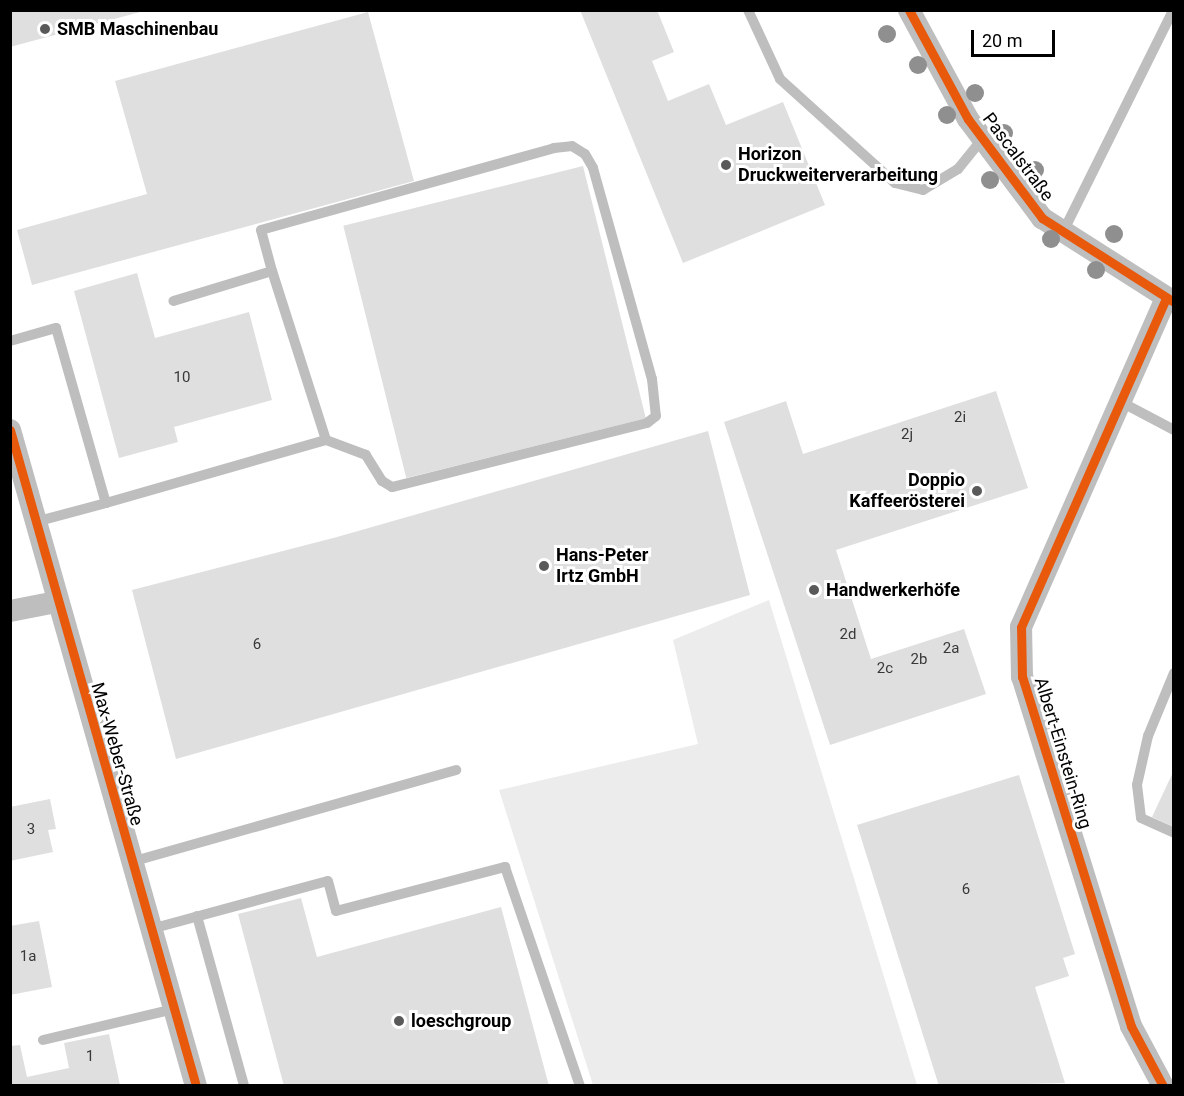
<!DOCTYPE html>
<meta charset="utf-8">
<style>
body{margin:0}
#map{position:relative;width:1184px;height:1096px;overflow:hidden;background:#fff;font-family:Roboto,sans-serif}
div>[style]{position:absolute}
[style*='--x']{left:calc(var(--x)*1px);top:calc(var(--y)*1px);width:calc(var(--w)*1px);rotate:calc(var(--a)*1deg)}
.green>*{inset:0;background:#ececec}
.building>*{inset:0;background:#dfdfdf;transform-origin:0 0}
.lane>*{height:10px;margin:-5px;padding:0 5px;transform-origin:5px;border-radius:5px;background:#bebebe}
.street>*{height:22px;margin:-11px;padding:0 11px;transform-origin:11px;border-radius:11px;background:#bebebe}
.cycleway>*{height:9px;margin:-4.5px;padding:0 4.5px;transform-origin:4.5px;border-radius:4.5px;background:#e8590c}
.trees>*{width:18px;height:18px;margin:-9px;border-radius:50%;background:#8f8f8f}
.dots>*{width:16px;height:16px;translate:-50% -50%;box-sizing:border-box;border:3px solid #fff;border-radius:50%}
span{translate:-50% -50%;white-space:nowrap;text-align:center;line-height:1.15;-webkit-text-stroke:6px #fff;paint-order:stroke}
.number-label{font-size:15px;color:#383838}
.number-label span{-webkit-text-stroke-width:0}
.poi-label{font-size:18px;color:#000;font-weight:700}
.left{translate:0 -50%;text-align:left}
.right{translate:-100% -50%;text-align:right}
.street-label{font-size:18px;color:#000}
.frame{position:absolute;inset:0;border:12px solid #000;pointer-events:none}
.scale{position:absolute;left:971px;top:30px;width:84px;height:27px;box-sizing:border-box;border:3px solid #000;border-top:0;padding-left:8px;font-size:18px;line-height:21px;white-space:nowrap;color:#000;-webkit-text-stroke:4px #fff;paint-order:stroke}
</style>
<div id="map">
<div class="green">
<div style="clip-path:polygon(769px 600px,917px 1085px,593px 1085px,499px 790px,698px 744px,673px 640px)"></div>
</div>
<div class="building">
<div style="clip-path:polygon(10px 10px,144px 10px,144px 11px,10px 47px)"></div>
<div style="clip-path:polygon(580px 10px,657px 10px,674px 52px,652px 61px,668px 101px,709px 84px,726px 125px,783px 102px,825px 205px,683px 263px)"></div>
<div style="clip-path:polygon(368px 12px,414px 181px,32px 285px,17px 230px,147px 194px,115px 81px)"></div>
<div style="left:583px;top:166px;width:260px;height:247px;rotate:76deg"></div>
<div style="clip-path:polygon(137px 273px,155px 338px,249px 312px,272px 400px,174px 427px,178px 442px,119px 458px,74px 291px)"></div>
<div style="clip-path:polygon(996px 391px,1028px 488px,836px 550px,871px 659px,964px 629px,986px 694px,830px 745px,724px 422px,786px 401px,803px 454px)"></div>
<div style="clip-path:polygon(708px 431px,750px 595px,176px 759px,132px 590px,337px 537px)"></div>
<div style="clip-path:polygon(1174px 770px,1174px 827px,1152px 817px)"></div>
<div style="clip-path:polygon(1019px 775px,1075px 954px,1063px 958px,1069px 976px,1035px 987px,1065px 1083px,939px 1086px,857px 825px)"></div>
<div style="clip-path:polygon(50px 799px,56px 829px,48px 830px,53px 852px,10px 861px,10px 807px)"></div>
<div style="clip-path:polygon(301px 898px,317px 957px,501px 907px,549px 1086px,284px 1086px,238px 914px)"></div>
<div style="clip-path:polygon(39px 921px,52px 987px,10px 995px,10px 926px)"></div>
<div style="clip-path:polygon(109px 1034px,120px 1085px,10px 1086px,10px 1046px,20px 1045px,27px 1077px,69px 1068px,64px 1043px)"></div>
</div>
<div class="lane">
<div style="--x:748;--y:10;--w:76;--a:65.1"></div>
<div style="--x:780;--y:79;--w:155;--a:42.1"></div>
<div style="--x:895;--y:183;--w:29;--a:14"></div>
<div style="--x:923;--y:190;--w:41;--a:-31"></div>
<div style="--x:958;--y:169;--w:40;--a:-51"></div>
<div style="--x:1063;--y:232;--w:248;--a:-63.6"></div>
<div style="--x:272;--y:271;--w:42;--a:-105"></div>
<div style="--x:261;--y:230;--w:304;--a:-15.6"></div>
<div style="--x:554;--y:148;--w:18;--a:-6"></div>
<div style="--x:572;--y:146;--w:15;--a:32"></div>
<div style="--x:585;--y:154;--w:16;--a:60"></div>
<div style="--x:593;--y:168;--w:219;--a:74.4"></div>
<div style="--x:652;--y:379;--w:37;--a:84"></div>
<div style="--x:656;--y:416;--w:11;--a:142"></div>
<div style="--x:647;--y:423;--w:263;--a:165.9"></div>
<div style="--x:392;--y:487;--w:12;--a:-149"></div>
<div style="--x:382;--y:481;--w:31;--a:-122"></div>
<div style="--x:366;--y:455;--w:43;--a:-159.4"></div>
<div style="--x:10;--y:341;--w:48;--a:-15.8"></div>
<div style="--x:56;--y:328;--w:182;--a:74.1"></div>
<div style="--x:106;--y:503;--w:73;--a:165"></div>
<div style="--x:1121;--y:402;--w:60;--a:27.8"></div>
<div style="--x:106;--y:503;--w:229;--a:-16"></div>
<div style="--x:326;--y:440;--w:177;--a:-107.7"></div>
<div style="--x:272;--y:271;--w:103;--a:163.1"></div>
<div style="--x:1174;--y:673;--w:68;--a:112.4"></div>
<div style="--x:1148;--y:736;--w:50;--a:102.7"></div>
<div style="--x:1137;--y:785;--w:33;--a:83"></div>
<div style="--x:1141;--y:818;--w:36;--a:24"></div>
<div style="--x:131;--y:862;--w:338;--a:-15.8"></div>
<div style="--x:197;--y:916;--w:176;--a:74.5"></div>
<div style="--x:151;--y:929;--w:183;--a:-15.2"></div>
<div style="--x:328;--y:881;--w:31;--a:75"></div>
<div style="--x:336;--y:911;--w:175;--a:-14.6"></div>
<div style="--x:505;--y:867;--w:231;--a:71.1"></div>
<div style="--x:43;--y:1040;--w:135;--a:-13.3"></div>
</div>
<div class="street">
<div style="--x:909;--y:10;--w:124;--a:61.6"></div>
<div style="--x:968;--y:119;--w:124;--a:53.2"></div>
<div style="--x:1042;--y:218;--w:156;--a:32.5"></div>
<div style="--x:10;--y:430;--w:682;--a:74.17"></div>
<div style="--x:10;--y:611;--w:47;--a:-11.1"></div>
<div style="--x:1163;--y:1086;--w:68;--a:-118.1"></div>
<div style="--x:1131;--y:1026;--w:366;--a:-107.3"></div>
<div style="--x:1022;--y:677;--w:50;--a:-91.1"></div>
<div style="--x:1021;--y:627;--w:359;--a:-66.2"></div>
</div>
<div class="cycleway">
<div style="--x:909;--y:10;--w:124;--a:61.6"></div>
<div style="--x:968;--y:119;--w:124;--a:53.2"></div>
<div style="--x:1042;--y:218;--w:156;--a:32.5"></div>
<div style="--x:10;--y:430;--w:682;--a:74.17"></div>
<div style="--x:1163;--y:1086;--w:68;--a:-118.1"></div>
<div style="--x:1131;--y:1026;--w:366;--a:-107.3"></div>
<div style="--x:1022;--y:677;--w:50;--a:-91.1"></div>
<div style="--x:1021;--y:627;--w:359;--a:-66.2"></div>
</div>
<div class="trees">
<div style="left:887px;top:34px"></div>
<div style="left:918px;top:65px"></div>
<div style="left:975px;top:93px"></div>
<div style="left:947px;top:115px"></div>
<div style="left:1004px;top:133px"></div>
<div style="left:1035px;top:170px"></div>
<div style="left:990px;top:180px"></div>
<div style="left:1114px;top:234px"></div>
<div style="left:1051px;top:239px"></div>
<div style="left:1096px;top:270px"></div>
</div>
<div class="dots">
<div style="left:45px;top:29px;background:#595959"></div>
<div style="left:726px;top:165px;background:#595959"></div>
<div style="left:977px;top:491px;background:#595959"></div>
<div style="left:544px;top:566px;background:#595959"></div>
<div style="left:814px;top:590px;background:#595959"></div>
<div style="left:399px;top:1021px;background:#595959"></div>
</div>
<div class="number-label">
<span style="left:182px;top:378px">10</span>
<span style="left:960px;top:418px">2i</span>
<span style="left:907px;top:435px">2j</span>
<span style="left:848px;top:635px">2d</span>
<span style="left:257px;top:645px">6</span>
<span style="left:951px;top:649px">2a</span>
<span style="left:919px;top:660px">2b</span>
<span style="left:885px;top:669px">2c</span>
<span style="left:31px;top:830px">3</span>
<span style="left:966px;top:890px">6</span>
<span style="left:28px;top:957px">1a</span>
<span style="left:90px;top:1057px">1</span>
</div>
<div class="poi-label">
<span class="left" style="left:57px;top:29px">SMB Maschinenbau</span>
<span class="left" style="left:738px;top:165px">Horizon<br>Druckweiterverarbeitung</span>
<span class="right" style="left:965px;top:491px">Doppio<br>Kaffeerösterei</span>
<span class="left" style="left:556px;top:566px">Hans-Peter<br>Irtz GmbH</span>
<span class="left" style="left:826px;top:590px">Handwerkerhöfe</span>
<span class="left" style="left:411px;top:1021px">loeschgroup</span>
</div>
<div class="street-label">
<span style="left:1018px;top:157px;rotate:53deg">Pascalstraße</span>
<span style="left:1063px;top:753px;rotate:73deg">Albert-Einstein-Ring</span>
<span style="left:117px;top:754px;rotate:74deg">Max-Weber-Straße</span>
</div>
<div class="frame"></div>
<div class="scale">20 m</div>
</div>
